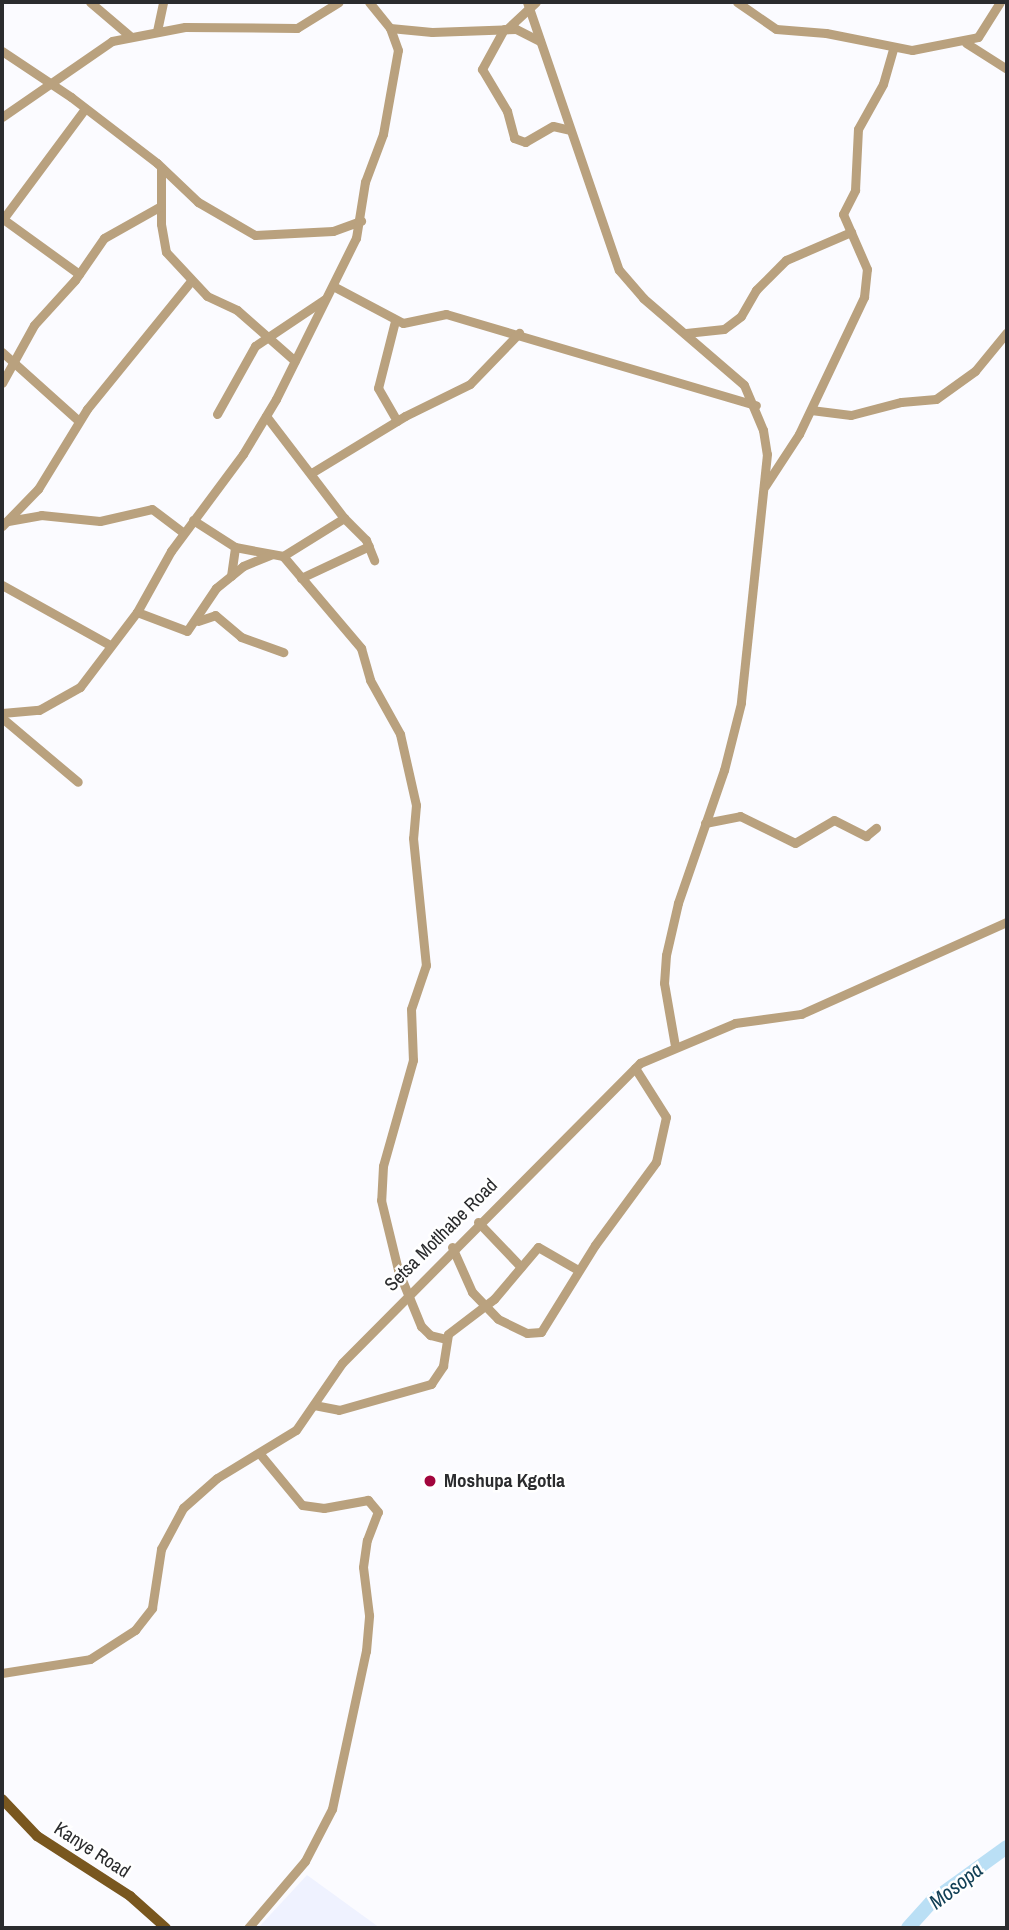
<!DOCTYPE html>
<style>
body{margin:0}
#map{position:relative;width:1009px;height:1930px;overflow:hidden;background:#fbfbff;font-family:"Archivo Narrow",sans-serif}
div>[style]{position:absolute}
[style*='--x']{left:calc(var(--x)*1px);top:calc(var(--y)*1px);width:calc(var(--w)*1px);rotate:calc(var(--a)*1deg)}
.built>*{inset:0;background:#eff2ff}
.river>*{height:14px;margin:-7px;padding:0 7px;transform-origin:7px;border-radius:7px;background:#badff5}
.minor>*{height:9px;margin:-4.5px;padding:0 4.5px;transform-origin:4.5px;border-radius:4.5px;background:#b9a17e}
.major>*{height:10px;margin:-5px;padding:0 5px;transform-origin:5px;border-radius:5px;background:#79571f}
.dots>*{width:19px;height:19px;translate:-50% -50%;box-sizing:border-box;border:4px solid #fff;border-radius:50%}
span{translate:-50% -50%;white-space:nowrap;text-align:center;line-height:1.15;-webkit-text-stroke:5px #fff;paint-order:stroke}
.street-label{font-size:19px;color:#2b2c2e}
.poi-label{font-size:19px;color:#2b2c2e;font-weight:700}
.left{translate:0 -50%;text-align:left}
.water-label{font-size:21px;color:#124056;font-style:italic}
.frame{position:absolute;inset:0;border:4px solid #2b2c2e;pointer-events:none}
</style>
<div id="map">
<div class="built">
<div style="clip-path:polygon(307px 1875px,380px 1928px,258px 1928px)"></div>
</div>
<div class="river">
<div style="--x:908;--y:1928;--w:36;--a:-48"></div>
<div style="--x:932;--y:1901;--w:92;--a:-35.8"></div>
</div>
<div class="minor">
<div style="--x:90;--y:2;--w:52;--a:40.4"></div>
<div style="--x:527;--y:2;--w:283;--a:71.1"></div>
<div style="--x:619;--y:270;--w:37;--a:49"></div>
<div style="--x:643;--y:298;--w:133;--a:40.7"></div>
<div style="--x:744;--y:385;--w:49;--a:67.1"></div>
<div style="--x:763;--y:430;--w:24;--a:81"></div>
<div style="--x:767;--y:454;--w:250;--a:96"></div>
<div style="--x:741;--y:703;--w:69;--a:104.2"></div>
<div style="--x:724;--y:770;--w:141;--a:109.1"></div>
<div style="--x:678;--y:903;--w:53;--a:103"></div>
<div style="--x:666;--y:955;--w:28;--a:94"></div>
<div style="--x:664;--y:983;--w:64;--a:80.1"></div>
<div style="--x:737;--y:2;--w:47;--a:34.7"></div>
<div style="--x:776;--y:29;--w:50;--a:4.6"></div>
<div style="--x:826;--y:33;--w:88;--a:11.2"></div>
<div style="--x:912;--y:50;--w:67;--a:-11.1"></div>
<div style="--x:978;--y:37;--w:41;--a:-57.8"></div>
<div style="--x:390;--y:28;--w:42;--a:5.4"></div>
<div style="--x:432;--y:32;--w:84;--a:-2"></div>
<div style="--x:516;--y:29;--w:27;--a:27"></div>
<div style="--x:508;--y:28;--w:38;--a:-43"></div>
<div style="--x:504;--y:29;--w:46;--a:118.8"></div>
<div style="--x:482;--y:69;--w:49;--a:59.2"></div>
<div style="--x:507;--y:111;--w:28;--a:75"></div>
<div style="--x:514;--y:138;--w:12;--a:20"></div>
<div style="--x:525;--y:142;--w:32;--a:-30"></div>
<div style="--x:553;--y:126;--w:17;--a:13"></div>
<div style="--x:157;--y:31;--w:30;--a:-78"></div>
<div style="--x:966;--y:43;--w:49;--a:32.4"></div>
<div style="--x:2;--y:51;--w:83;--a:33.7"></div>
<div style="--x:71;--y:97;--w:108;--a:37.5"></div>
<div style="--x:157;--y:163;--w:57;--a:43.6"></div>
<div style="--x:198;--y:202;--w:66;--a:30.1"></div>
<div style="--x:255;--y:235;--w:78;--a:-2.9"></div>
<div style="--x:333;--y:231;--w:30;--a:-20"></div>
<div style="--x:2;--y:117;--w:134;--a:-34.6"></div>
<div style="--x:112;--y:41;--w:74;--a:-10.9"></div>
<div style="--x:185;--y:27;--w:112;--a:0.5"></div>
<div style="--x:297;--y:28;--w:49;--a:-31.8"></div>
<div style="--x:161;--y:168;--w:56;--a:90"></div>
<div style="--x:161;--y:224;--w:28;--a:80"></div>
<div style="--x:166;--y:252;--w:60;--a:47"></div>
<div style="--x:207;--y:296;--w:33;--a:25"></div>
<div style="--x:237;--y:310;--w:77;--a:41.3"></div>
<div style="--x:79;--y:274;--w:94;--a:-144.1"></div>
<div style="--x:3;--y:219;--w:136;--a:-53.4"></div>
<div style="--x:333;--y:286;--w:79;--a:27.9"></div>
<div style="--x:403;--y:323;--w:44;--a:-11.8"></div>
<div style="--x:446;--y:314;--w:323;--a:16.4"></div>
<div style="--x:395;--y:321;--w:69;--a:104.2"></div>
<div style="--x:378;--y:388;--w:38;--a:60"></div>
<div style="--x:686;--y:333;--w:38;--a:-6"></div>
<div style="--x:724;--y:329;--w:21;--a:-37"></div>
<div style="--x:741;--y:316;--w:30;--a:-60"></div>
<div style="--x:756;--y:290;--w:42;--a:-45"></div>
<div style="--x:786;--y:260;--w:71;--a:-23.3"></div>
<div style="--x:2;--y:352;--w:103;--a:41.9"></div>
<div style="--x:2;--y:383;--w:66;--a:-61.1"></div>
<div style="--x:34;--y:325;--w:61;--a:-47.7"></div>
<div style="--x:75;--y:280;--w:51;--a:-55.4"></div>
<div style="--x:104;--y:238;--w:65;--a:-29.3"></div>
<div style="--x:811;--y:410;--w:40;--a:7.1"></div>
<div style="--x:851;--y:415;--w:52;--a:-14.6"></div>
<div style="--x:901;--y:402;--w:35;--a:-5"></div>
<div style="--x:936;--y:399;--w:48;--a:-35.7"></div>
<div style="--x:975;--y:371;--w:50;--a:-50.6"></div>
<div style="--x:217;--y:414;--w:78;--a:-60.8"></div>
<div style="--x:255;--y:346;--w:84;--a:-33.9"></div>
<div style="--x:266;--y:416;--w:128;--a:52.6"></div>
<div style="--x:344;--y:518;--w:31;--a:45"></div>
<div style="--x:366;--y:540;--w:22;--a:68"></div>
<div style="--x:313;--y:472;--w:108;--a:-31.3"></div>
<div style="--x:405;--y:416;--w:72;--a:-26.2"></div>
<div style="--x:470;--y:384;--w:71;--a:-46.1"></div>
<div style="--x:765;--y:486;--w:62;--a:-56.8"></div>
<div style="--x:799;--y:434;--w:152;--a:-64.6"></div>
<div style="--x:864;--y:297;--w:28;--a:-84"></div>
<div style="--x:867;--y:269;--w:60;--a:-113.6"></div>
<div style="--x:843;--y:214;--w:27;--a:-63"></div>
<div style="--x:855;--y:190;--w:61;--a:-87.2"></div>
<div style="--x:858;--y:129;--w:51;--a:-60.9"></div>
<div style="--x:883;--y:84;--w:36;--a:-74"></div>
<div style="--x:193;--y:520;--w:50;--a:32.7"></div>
<div style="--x:235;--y:547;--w:49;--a:10.6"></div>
<div style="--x:283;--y:556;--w:121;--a:49.7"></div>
<div style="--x:361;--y:648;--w:33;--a:74"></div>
<div style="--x:370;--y:680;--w:62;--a:60.9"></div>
<div style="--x:400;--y:734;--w:73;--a:77.3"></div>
<div style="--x:416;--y:805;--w:33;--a:95"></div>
<div style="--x:413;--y:838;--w:128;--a:84.2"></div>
<div style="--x:426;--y:965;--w:46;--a:108.8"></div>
<div style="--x:411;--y:1009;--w:51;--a:87.8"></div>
<div style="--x:413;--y:1060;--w:110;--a:105.8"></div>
<div style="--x:383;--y:1166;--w:34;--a:93"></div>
<div style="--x:381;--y:1200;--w:72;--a:76.3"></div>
<div style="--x:398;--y:1270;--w:61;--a:67.7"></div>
<div style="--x:421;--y:1326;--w:13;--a:45"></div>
<div style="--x:430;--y:1335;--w:16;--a:14"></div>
<div style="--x:8;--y:521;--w:34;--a:-10"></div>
<div style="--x:41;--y:515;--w:59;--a:5.8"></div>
<div style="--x:100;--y:521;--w:53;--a:-13"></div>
<div style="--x:152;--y:509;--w:39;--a:37"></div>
<div style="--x:2;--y:526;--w:52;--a:-45.8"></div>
<div style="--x:38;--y:489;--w:94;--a:-58.5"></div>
<div style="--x:87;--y:409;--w:165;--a:-50.9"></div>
<div style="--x:283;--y:556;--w:72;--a:-31.9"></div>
<div style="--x:231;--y:576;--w:29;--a:-82"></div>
<div style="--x:301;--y:578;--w:75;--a:-25.2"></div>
<div style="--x:2;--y:585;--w:124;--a:29.1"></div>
<div style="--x:137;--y:612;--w:53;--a:20.8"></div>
<div style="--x:187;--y:631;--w:52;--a:-56"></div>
<div style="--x:216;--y:588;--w:35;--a:-39"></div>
<div style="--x:243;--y:566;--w:31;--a:-22"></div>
<div style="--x:198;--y:621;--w:18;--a:-19"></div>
<div style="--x:215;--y:615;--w:34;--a:40"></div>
<div style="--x:241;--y:637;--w:45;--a:19.7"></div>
<div style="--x:2;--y:713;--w:37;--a:-5"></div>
<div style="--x:39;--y:710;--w:47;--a:-29.3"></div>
<div style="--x:80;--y:687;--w:94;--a:-52.8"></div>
<div style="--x:137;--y:612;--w:70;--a:-60.9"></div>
<div style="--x:171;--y:551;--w:121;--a:-53.4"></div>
<div style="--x:243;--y:454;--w:64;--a:-59"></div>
<div style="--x:276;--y:399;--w:180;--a:-63.6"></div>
<div style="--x:356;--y:238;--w:57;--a:-80.9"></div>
<div style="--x:365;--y:182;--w:51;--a:-69.4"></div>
<div style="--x:383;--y:134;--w:85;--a:-79.9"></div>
<div style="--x:398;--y:50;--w:23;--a:-110"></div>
<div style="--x:390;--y:28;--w:33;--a:-129"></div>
<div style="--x:2;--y:718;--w:99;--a:40.1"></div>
<div style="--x:705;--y:823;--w:36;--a:-11"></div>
<div style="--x:740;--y:816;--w:61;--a:26.1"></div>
<div style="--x:795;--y:843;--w:45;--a:-30.5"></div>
<div style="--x:834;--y:820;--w:36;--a:27"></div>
<div style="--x:866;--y:836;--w:13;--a:-39"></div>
<div style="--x:478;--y:1222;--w:62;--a:46.3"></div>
<div style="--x:452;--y:1247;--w:49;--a:66"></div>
<div style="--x:472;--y:1292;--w:37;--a:46"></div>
<div style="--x:498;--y:1319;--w:32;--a:26"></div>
<div style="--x:527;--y:1333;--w:14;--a:-4"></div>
<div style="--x:541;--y:1332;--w:102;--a:-58.2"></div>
<div style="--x:595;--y:1245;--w:103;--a:-53.7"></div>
<div style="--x:656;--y:1162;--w:46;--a:-77.5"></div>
<div style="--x:666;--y:1117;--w:58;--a:-122.3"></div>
<div style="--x:314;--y:1405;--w:25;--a:11"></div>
<div style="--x:339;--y:1410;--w:96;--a:-15.8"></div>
<div style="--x:431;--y:1384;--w:22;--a:-56"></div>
<div style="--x:443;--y:1366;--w:32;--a:-81"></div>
<div style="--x:448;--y:1334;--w:58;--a:-37.3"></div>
<div style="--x:494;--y:1299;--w:68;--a:-49.8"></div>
<div style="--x:538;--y:1247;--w:46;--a:29.9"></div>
<div style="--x:2;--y:1673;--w:89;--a:-9"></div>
<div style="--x:90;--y:1659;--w:54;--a:-32.8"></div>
<div style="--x:135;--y:1630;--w:28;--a:-52"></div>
<div style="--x:152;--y:1608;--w:60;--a:-81.3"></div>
<div style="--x:161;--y:1549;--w:47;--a:-61.8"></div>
<div style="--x:183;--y:1508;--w:45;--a:-41.4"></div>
<div style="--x:217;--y:1478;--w:92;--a:-31.3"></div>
<div style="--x:296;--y:1430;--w:81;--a:-55.5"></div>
<div style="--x:342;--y:1363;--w:423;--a:-45.2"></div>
<div style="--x:640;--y:1063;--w:103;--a:-22.8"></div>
<div style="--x:735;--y:1023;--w:67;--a:-7.8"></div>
<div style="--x:801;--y:1014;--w:226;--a:-24.1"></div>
<div style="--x:248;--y:1928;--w:88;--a:-49.6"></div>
<div style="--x:305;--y:1861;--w:59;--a:-62.6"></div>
<div style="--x:332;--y:1809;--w:162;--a:-77.9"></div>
<div style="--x:366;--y:1651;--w:36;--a:-85"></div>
<div style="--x:369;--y:1615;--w:48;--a:-97.1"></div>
<div style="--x:363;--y:1567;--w:27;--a:-82"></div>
<div style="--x:367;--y:1540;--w:30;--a:-69"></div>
<div style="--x:378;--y:1512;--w:16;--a:-130"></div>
<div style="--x:368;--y:1500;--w:45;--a:169.7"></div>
<div style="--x:324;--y:1508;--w:22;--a:-172"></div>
<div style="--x:302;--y:1505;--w:66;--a:-129.5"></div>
</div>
<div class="major">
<div style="--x:2;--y:1799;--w:51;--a:46.6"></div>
<div style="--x:37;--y:1836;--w:111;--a:32.8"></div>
<div style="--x:130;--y:1896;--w:48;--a:41.6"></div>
</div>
<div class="dots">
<div style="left:430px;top:1481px;background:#a2063d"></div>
</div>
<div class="street-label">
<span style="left:441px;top:1235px;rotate:-45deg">Setsa Motlhabe Road</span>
<span style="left:92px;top:1850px;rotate:33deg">Kanye Road</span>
</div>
<div class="poi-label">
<span class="left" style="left:444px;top:1481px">Moshupa Kgotla</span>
</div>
<div class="water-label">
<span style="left:956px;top:1886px;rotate:-38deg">Mosopa</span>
</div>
<div class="frame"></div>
</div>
